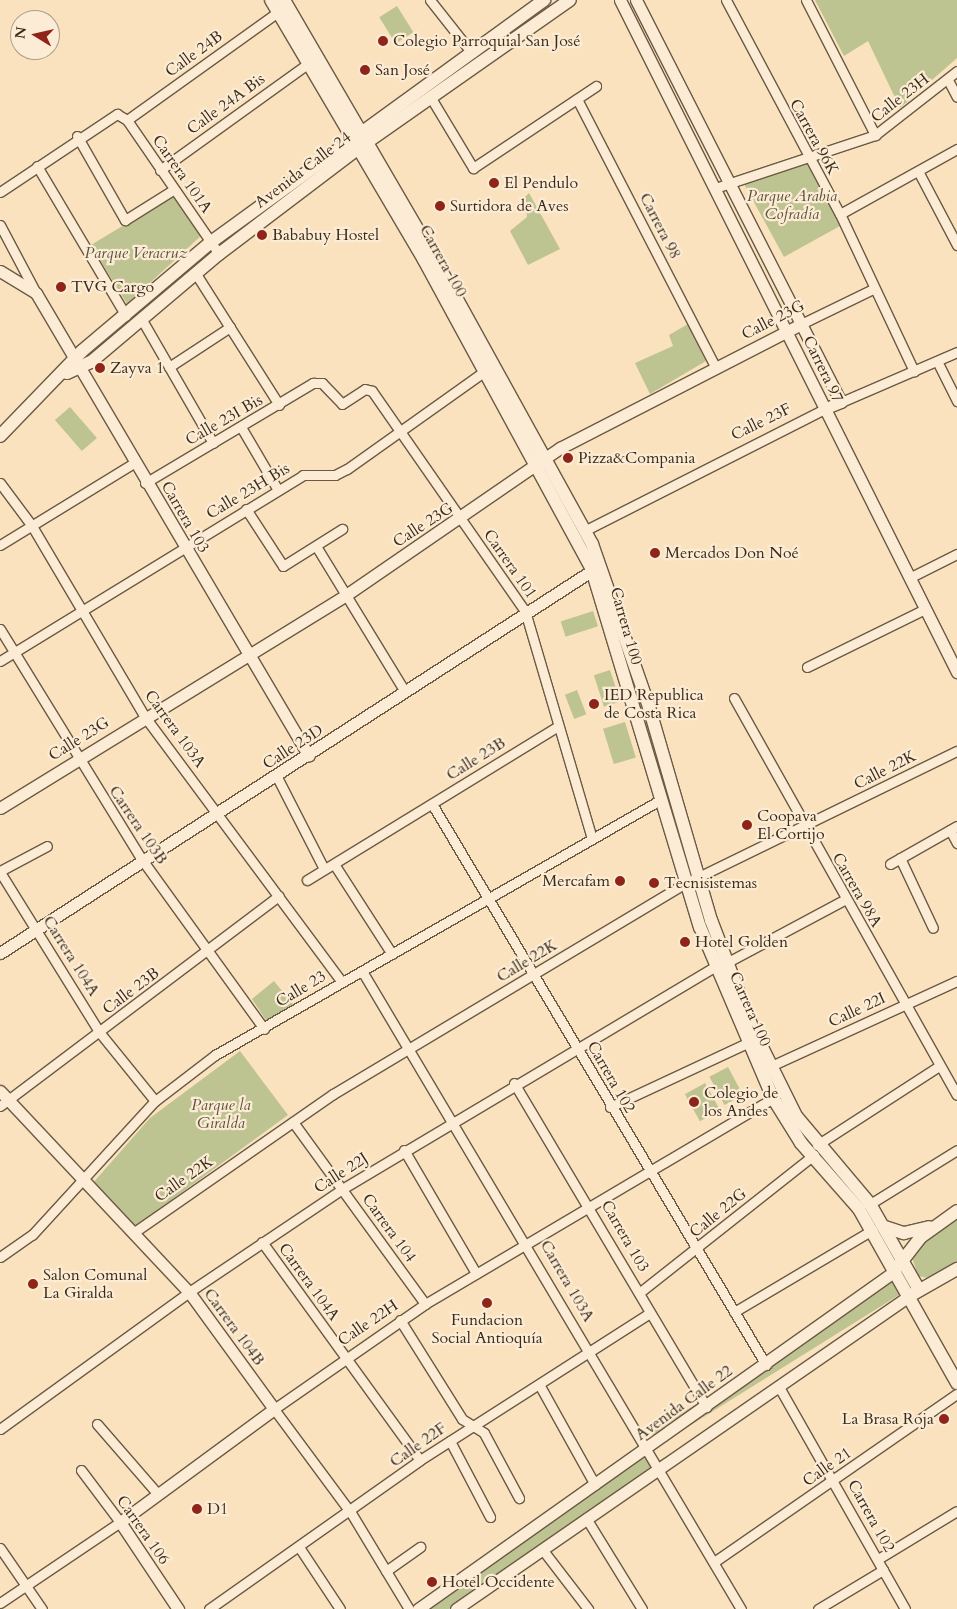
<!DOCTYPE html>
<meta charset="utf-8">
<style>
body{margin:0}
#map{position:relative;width:957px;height:1609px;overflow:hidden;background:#fbe2be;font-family:Cardo,serif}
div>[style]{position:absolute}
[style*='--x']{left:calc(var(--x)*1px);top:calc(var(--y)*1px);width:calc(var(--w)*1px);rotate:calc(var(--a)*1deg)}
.green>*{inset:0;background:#bec392;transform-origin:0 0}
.roads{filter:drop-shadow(1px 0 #6a5a44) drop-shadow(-1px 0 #6a5a44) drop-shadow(0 1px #6a5a44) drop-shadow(0 -1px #6a5a44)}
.minor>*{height:9px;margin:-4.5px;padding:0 4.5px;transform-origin:4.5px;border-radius:4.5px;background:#fcecd5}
.tertiary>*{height:11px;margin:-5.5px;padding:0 5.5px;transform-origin:5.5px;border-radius:5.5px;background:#fcecd5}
.secondary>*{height:12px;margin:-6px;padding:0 6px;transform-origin:6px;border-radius:6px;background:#fcecd5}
.dots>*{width:14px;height:14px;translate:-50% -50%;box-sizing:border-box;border:2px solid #fcecd5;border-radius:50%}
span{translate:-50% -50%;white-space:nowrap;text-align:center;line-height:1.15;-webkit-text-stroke:4.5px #fcecd5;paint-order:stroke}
.poi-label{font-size:16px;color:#3a2c1b}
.left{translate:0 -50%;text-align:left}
.right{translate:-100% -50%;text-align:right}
.street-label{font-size:16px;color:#3a2c1b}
.park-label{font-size:16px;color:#5b5239;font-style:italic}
.north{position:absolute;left:10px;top:10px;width:50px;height:50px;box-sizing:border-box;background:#fcecd5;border:1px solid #ae9f8b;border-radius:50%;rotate:279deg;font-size:14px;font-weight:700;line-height:20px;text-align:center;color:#3a2c1b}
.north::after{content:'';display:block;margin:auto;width:18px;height:22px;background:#8f2418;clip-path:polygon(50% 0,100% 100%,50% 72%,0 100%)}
</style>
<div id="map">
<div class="green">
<div style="clip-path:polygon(815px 0,957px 0,957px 58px,900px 108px,868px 41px,844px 56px)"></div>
<div style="left:397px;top:6px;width:31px;height:21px;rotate:58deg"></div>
<div style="clip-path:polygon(806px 162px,840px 226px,784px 257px,744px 184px)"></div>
<div style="clip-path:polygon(529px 193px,560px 249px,528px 265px,510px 231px,527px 217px,525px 197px)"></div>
<div style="clip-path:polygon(172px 196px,203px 234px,127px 304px,91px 245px)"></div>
<div style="clip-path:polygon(688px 324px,706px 361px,650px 394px,635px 363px,673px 346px,669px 335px)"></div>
<div style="left:70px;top:407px;width:41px;height:20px;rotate:49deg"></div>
<div style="left:593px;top:611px;width:16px;height:34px;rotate:72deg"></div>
<div style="left:610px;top:670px;width:33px;height:17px;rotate:72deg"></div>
<div style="left:577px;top:690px;width:26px;height:13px;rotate:69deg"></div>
<div style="left:625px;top:722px;width:37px;height:23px;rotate:73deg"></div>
<div style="clip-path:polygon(274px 981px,295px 1007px,267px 1022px,252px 999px)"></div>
<div style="clip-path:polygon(240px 1051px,288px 1115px,133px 1228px,92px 1184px,150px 1118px)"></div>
<div style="left:728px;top:1067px;width:32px;height:21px;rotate:62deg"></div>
<div style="left:705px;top:1083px;width:31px;height:23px;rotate:61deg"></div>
<div style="clip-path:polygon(957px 1217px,957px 1262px,928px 1278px,918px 1276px,912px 1257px,923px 1242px)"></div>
<div style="left:893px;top:1281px;width:15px;height:285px;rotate:58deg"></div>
<div style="clip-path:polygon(645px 1454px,653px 1468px,449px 1609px,426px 1609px)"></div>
</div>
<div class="roads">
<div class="minor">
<div style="--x:430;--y:0;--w:66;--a:51.7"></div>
<div style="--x:726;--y:0;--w:242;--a:62"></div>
<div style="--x:840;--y:214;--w:174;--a:64.8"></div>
<div style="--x:806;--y:0;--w:152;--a:62.9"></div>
<div style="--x:948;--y:80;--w:19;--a:62"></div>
<div style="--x:431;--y:98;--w:82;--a:59"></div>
<div style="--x:473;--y:168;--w:148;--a:-33.7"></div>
<div style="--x:577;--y:99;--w:303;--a:62.7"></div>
<div style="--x:127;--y:120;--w:186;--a:-35.6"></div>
<div style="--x:77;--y:136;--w:97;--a:60.3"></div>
<div style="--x:125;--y:220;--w:57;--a:-32"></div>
<div style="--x:37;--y:166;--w:174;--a:59.3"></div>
<div style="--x:160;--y:170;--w:183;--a:-35.7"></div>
<div style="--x:918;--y:171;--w:84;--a:62.2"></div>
<div style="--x:715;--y:188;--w:169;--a:-18.3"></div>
<div style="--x:875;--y:135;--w:104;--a:-38"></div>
<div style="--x:0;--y:192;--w:141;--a:-33.7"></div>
<div style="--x:117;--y:114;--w:12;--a:31"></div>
<div style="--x:127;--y:120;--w:163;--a:55.5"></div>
<div style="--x:840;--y:214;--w:134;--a:-29.1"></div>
<div style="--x:0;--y:225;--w:77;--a:62.1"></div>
<div style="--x:196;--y:274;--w:155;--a:57.6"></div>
<div style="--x:142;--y:320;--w:142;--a:60"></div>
<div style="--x:801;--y:324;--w:80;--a:-25.9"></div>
<div style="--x:937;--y:361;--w:45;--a:63.4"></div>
<div style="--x:169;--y:367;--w:73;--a:-33.3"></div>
<div style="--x:841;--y:402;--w:126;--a:-23.3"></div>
<div style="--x:241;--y:427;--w:73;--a:59.6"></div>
<div style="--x:0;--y:483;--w:54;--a:53.3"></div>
<div style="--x:32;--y:526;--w:222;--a:59.4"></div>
<div style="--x:145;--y:717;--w:330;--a:53.4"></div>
<div style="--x:145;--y:483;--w:196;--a:-30.8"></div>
<div style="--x:313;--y:383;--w:9;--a:0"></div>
<div style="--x:322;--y:383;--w:29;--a:46"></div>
<div style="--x:342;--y:404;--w:27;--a:-33"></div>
<div style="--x:365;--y:389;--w:7;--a:16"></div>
<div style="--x:372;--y:391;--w:268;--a:55.2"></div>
<div style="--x:525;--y:611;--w:237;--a:73.6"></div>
<div style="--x:246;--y:509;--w:68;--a:57"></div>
<div style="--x:283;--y:566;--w:70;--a:-32.1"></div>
<div style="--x:584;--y:531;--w:269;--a:-26.9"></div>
<div style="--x:0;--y:545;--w:157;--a:-31.5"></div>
<div style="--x:316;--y:546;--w:171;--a:58.6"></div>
<div style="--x:909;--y:578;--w:54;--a:-26.6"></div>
<div style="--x:0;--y:629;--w:273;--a:58.4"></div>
<div style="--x:143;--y:861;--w:207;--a:54.2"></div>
<div style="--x:0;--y:661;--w:356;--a:-31.5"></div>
<div style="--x:303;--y:475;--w:32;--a:0"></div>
<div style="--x:335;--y:475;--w:13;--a:-27"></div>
<div style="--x:347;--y:469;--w:169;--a:-35.4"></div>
<div style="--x:807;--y:667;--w:131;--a:-26.2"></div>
<div style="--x:734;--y:698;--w:455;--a:60.7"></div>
<div style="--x:277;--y:777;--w:103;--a:62.9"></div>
<div style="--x:432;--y:804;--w:653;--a:59.23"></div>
<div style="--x:950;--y:830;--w:15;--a:62"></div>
<div style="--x:900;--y:858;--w:77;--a:64.8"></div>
<div style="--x:334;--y:864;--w:107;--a:57.2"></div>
<div style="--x:890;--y:864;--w:77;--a:-29.6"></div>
<div style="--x:0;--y:871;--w:53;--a:-28"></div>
<div style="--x:0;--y:872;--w:190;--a:58.2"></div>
<div style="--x:100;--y:1033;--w:87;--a:51"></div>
<div style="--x:307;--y:880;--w:294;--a:-31.5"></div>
<div style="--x:726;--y:963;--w:134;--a:-28.1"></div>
<div style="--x:362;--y:971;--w:742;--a:59.29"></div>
<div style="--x:771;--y:1066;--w:205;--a:-24.6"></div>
<div style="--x:514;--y:1083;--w:377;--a:59.3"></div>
<div style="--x:0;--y:1106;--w:349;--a:-37"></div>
<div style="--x:610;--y:1107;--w:151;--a:-25"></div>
<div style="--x:293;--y:1122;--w:225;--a:54"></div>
<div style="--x:817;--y:1145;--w:145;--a:-32.9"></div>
<div style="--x:404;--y:1150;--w:143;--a:59.7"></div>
<div style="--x:870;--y:1204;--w:102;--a:-31.8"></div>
<div style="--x:133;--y:1233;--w:244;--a:-34.8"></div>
<div style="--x:333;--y:1094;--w:411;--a:-30.9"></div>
<div style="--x:686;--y:883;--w:301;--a:-26"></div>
<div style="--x:262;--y:1242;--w:269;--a:54.1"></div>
<div style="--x:0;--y:1257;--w:39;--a:-35"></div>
<div style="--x:32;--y:1235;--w:182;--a:-47.5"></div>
<div style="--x:155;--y:1101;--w:76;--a:-37.5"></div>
<div style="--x:215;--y:1055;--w:513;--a:-29.81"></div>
<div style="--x:639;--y:1293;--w:223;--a:-38.3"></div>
<div style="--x:734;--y:1312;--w:161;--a:-30.7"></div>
<div style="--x:400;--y:1320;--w:117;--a:57.9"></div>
<div style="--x:462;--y:1419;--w:26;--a:32"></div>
<div style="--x:484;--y:1433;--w:74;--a:61.7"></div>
<div style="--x:540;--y:1386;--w:113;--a:60.9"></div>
<div style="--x:779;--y:1387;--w:255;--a:60.4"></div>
<div style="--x:97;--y:1424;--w:91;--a:49"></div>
<div style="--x:0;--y:1429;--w:233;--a:-35.9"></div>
<div style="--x:189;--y:1292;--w:184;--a:-33.9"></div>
<div style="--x:342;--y:1189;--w:433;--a:-30.8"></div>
<div style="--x:450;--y:1441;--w:86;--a:62.2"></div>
<div style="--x:586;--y:1518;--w:107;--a:58.4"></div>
<div style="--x:299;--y:1547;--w:74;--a:56.5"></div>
<div style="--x:0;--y:1548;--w:74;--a:55.5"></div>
<div style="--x:542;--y:1549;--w:76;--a:52.5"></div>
<div style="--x:878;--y:1559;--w:92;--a:-31.3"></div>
<div style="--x:714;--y:1562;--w:295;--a:-34.7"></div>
<div style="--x:386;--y:1571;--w:42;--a:-35.2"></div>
<div style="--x:0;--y:1603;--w:145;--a:-34"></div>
<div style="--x:120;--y:1522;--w:65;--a:-126.9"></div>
<div style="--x:209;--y:1609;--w:258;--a:-35.2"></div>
<div style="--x:420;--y:1460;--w:273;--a:-32.6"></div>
<div style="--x:409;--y:1609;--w:112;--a:-121.1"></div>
<div style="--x:351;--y:1513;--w:129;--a:-126.5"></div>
<div style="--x:274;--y:1409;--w:184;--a:-34.8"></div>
<div style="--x:425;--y:1304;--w:404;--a:-30.6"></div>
<div style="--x:818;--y:1609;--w:76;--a:-31"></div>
</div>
<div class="tertiary">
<div style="--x:620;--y:0;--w:752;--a:63.37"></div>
<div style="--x:636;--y:0;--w:451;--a:63"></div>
<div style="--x:841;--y:402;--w:18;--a:158"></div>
<div style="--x:0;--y:271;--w:42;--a:31.4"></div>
<div style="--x:36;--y:293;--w:537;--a:59.48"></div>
<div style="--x:0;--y:808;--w:406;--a:-31.6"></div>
<div style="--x:346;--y:595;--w:260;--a:-34.5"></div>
<div style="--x:560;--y:448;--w:271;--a:-27.2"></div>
<div style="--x:0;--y:953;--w:713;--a:-32.87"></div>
<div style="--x:0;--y:1091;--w:276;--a:46.8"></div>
<div style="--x:189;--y:1292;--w:145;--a:54"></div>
<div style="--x:274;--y:1409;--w:191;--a:143.7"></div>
<div style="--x:120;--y:1522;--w:105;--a:56.3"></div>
<div style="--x:418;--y:1609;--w:585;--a:-35.32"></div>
<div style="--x:456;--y:1609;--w:551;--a:-34.64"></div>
</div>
<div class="secondary">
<div style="--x:271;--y:0;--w:302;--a:59.5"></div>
<div style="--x:424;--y:260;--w:353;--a:61.5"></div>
<div style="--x:592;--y:570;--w:373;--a:73.2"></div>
<div style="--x:700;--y:927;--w:186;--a:66.9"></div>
<div style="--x:773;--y:1098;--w:53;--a:58.1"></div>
<div style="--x:801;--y:1143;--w:88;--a:48.7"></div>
<div style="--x:859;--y:1209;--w:200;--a:60.6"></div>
<div style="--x:284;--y:0;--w:294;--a:59.8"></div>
<div style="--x:432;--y:254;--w:331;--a:61.1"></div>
<div style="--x:592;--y:544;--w:173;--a:70.7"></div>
<div style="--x:649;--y:707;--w:222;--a:73.8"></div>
<div style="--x:711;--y:920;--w:115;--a:69"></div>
<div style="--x:752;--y:1027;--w:99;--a:63.7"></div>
<div style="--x:796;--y:1116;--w:115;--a:49.9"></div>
<div style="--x:870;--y:1204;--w:99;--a:60.3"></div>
<div style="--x:67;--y:373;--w:26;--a:-25"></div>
<div style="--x:91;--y:362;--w:167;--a:-40.2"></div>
<div style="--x:219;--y:254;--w:177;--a:-37.2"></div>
<div style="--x:360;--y:147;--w:256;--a:-35"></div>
<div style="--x:0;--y:436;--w:118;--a:-46"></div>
<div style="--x:82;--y:351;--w:169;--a:-40.2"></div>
<div style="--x:211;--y:242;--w:412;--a:-36"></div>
<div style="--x:885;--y:1227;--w:20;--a:18"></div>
<div style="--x:904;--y:1233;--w:26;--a:-13"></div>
<div style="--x:899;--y:1265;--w:36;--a:-52"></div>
<div style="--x:921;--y:1237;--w:44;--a:-35.8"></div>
<div style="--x:913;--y:1294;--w:51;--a:-29.6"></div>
</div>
</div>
<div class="dots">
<div style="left:383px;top:41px;background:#8f2418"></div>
<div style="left:365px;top:70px;background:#8f2418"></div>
<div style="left:494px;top:183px;background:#8f2418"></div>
<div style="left:440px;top:206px;background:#8f2418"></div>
<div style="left:262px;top:235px;background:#8f2418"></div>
<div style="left:61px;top:287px;background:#8f2418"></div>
<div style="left:100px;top:368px;background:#8f2418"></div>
<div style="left:568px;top:458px;background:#8f2418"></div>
<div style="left:655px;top:553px;background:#8f2418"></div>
<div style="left:594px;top:704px;background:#8f2418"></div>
<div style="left:747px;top:825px;background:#8f2418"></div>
<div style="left:620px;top:881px;background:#8f2418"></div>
<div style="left:654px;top:883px;background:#8f2418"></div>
<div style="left:685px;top:942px;background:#8f2418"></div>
<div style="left:694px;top:1102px;background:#8f2418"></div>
<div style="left:33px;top:1284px;background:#8f2418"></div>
<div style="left:487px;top:1303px;background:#8f2418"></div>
<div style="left:944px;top:1419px;background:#8f2418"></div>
<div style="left:197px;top:1509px;background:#8f2418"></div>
<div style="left:432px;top:1582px;background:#8f2418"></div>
</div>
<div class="poi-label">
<span class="left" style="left:393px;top:41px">Colegio Parroquial San José</span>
<span class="left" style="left:375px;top:70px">San José</span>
<span class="left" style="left:504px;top:183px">El Pendulo</span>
<span class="left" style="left:450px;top:206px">Surtidora de Aves</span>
<span class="left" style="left:272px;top:235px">Bababuy Hostel</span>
<span class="left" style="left:71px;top:287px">TVG Cargo</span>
<span class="left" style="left:110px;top:368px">Zayva 1</span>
<span class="left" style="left:578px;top:458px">Pizza&amp;Compania</span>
<span class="left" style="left:665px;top:553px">Mercados Don Noé</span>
<span class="left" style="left:604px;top:704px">IED Republica<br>de Costa Rica</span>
<span class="left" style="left:757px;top:825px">Coopava<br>El Cortijo</span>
<span class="right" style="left:610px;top:881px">Mercafam</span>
<span class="left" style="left:664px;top:883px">Tecnisistemas</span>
<span class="left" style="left:695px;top:942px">Hotel Golden</span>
<span class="left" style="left:704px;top:1102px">Colegio de<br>los Andes</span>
<span class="left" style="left:43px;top:1284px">Salon Comunal<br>La Giralda</span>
<span style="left:487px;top:1329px">Fundacion<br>Social Antioquía</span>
<span class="right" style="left:934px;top:1419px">La Brasa Roja</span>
<span class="left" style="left:207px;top:1509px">D1</span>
<span class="left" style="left:442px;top:1582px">Hotel Occidente</span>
</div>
<div class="street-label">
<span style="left:194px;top:54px;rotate:-36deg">Calle 24B</span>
<span style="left:900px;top:98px;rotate:-38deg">Calle 23H</span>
<span style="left:226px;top:104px;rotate:-36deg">Calle 24A Bis</span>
<span style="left:814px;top:137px;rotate:61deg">Carrera 96K</span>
<span style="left:303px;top:170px;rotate:-37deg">Avenida Calle 24</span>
<span style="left:182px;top:174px;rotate:55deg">Carrera 101A</span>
<span style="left:660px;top:226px;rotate:63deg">Carrera 98</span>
<span style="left:443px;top:261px;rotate:61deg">Carrera 100</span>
<span style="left:773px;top:320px;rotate:-27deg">Calle 23G</span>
<span style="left:823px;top:369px;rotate:64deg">Carrera 97</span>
<span style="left:224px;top:420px;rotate:-30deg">Calle 23I Bis</span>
<span style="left:761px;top:422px;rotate:-26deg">Calle 23F</span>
<span style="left:248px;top:491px;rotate:-31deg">Calle 23H Bis</span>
<span style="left:185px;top:517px;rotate:60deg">Carrera 103</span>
<span style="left:423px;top:525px;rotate:-33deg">Calle 23G</span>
<span style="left:510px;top:564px;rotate:55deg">Carrera 101</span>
<span style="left:626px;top:626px;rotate:74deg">Carrera 100</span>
<span style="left:175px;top:729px;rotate:54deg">Carrera 103A</span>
<span style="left:79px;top:739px;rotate:-32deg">Calle 23G</span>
<span style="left:293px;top:747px;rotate:-33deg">Calle 23D</span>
<span style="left:476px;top:759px;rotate:-32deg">Calle 23B</span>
<span style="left:885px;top:770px;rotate:-27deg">Calle 22K</span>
<span style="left:138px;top:825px;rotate:56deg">Carrera 103B</span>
<span style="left:857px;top:890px;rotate:60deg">Carrera 98A</span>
<span style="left:71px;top:956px;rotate:58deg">Carrera 104A</span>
<span style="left:527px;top:961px;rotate:-31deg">Calle 22K</span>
<span style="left:301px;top:989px;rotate:-31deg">Calle 23</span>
<span style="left:131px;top:991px;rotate:-37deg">Calle 23B</span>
<span style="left:750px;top:1009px;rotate:66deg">Carrera 100</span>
<span style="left:857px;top:1010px;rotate:-25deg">Calle 22I</span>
<span style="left:611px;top:1077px;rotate:60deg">Carrera 102</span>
<span style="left:341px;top:1173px;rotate:-33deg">Calle 22J</span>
<span style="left:184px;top:1179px;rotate:-35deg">Calle 22K</span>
<span style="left:718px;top:1213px;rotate:-39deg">Calle 22G</span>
<span style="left:389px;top:1228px;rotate:54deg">Carrera 104</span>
<span style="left:625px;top:1236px;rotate:60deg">Carrera 103</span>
<span style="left:567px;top:1281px;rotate:60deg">Carrera 103A</span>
<span style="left:309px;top:1282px;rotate:54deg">Carrera 104A</span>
<span style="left:368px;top:1323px;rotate:-34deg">Calle 22H</span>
<span style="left:234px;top:1327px;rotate:54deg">Carrera 104B</span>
<span style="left:684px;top:1403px;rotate:-36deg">Avenida Calle 22</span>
<span style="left:418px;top:1445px;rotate:-35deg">Calle 22F</span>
<span style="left:827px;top:1467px;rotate:-35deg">Calle 21</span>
<span style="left:871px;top:1516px;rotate:61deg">Carrera 102</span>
<span style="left:143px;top:1530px;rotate:55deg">Carrera 106</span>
</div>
<div class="park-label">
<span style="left:792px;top:205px">Parque Arabia<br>Cofradía</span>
<span style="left:136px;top:253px">Parque Veracruz</span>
<span style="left:221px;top:1114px">Parque la<br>Giralda</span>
</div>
<div class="north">N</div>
</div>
